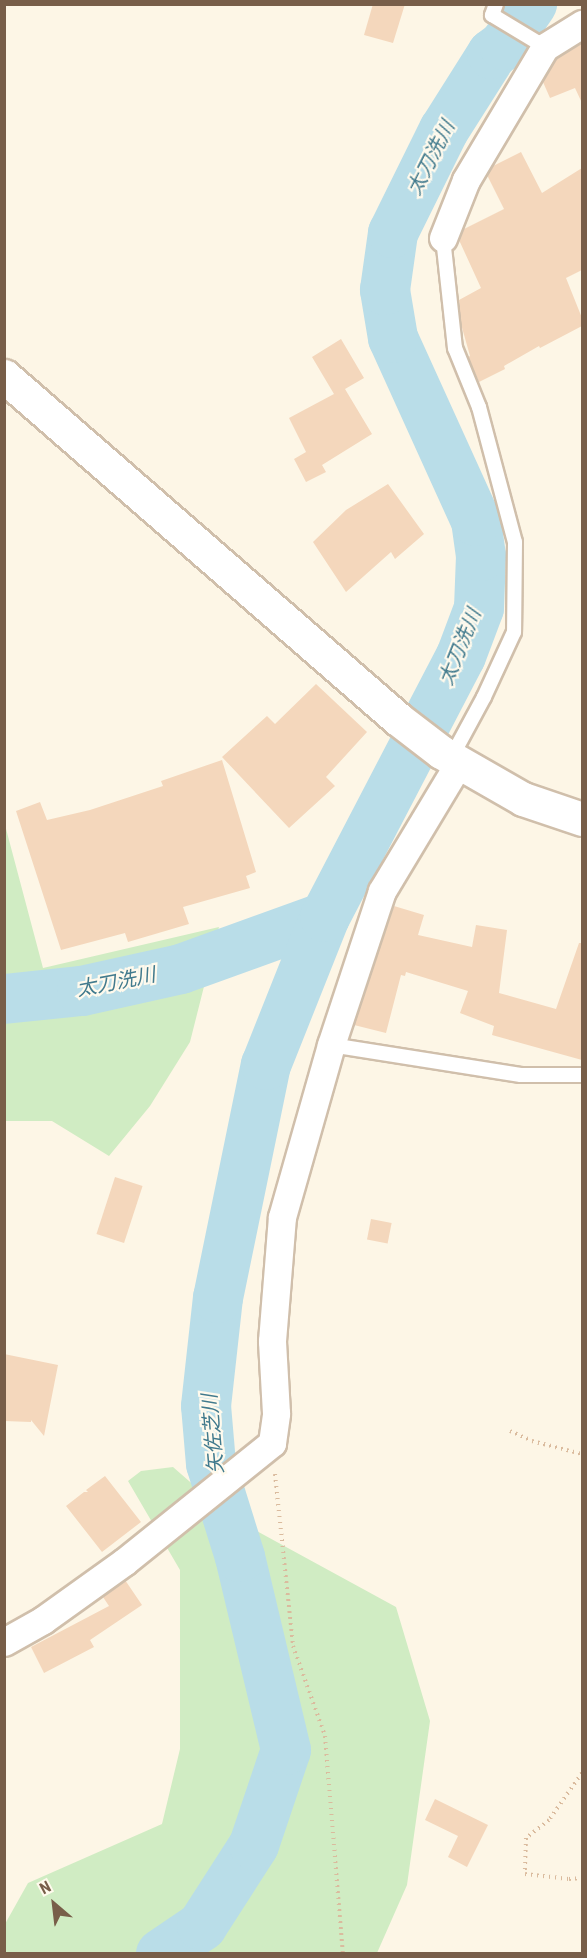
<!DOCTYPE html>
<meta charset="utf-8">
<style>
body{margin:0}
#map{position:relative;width:587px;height:1958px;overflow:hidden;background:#fdf6e6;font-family:"Roboto Condensed","Noto Sans JP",sans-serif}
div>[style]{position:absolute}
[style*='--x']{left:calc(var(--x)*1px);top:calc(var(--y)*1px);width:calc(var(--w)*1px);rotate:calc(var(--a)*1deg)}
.green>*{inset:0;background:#d0ecc3}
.river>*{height:50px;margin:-25px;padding:0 25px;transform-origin:25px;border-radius:25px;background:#b9dde8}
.building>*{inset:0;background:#f4d7bc;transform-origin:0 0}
.path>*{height:4px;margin-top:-2px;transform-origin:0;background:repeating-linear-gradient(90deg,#dabb9e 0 1.5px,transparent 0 6px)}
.roads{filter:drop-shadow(2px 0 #d0bfab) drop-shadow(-2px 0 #d0bfab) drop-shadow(0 2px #d0bfab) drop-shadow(0 -2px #d0bfab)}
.lane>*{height:14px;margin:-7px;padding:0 7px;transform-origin:7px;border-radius:7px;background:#fff}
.street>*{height:27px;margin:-13.5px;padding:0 13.5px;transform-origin:13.5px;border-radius:13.5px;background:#fff}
.secondary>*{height:33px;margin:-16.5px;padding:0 16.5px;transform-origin:16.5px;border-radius:16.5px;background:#fff}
span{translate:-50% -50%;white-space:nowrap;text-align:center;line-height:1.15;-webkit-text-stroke:4.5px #fffaed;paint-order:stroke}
.water-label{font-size:20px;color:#417a8d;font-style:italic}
.frame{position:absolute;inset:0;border:6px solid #785e49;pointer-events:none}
.north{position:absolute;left:24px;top:1874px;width:60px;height:60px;-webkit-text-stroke:4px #fffaed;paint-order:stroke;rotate:332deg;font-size:16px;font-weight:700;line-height:24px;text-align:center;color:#785e49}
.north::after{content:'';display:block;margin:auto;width:21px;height:27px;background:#785e49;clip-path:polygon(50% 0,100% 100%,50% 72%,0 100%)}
</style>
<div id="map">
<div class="green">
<div style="clip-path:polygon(5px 825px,43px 968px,219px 927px,190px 1042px,150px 1106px,109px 1156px,52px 1121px,5px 1121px)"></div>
<div style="clip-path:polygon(173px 1467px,229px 1516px,396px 1607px,430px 1721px,407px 1885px,377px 1953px,5px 1954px,5px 1924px,28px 1883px,162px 1824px,180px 1749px,180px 1570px,128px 1481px,141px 1471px)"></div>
</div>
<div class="river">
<div style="--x:4;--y:999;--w:78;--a:-5.9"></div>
<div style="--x:82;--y:991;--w:101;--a:-12.5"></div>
<div style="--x:181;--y:969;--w:153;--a:-19.9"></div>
<div style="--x:161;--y:1954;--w:50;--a:-34.3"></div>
<div style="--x:202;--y:1926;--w:96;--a:-57.3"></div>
<div style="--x:254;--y:1845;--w:100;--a:-71.4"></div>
<div style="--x:286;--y:1750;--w:198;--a:-103.4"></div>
<div style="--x:240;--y:1557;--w:97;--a:-107.3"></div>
<div style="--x:211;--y:1464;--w:58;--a:-94.9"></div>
<div style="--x:206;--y:1406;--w:109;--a:-83.7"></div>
<div style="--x:218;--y:1298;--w:238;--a:-78.4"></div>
<div style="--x:266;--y:1065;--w:159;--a:-68.3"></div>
<div style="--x:325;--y:917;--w:294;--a:-62.5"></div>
<div style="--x:461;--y:656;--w:51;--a:-69.4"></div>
<div style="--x:479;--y:608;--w:52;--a:-87.8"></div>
<div style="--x:481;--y:556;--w:35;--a:-98"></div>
<div style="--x:476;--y:521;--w:201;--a:-114.4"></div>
<div style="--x:393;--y:338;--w:49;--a:-99.5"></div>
<div style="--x:385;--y:290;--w:58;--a:-82"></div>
<div style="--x:393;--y:233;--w:115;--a:-63.7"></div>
<div style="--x:444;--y:130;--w:90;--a:-57.7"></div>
<div style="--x:492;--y:54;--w:15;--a:-37"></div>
<div style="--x:504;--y:45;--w:50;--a:-55.7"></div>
</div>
<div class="building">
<div style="clip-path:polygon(373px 4px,405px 4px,393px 43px,364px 35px)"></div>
<div style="clip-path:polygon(582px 42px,582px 103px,575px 88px,550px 98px,543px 82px,557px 58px)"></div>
<div style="clip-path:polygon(521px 152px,542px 193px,582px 168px,582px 270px,566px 278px,582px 318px,582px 326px,540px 348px,539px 346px,504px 366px,505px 369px,479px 382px,468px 357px,470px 356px,461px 324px,459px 300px,481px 288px,459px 240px,464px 229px,504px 209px,487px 175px,493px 166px)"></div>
<div style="clip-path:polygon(341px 339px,364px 378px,345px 389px,372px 434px,322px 465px,326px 472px,306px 482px,294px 459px,306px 452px,289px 418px,334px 394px,312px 357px)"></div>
<div style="clip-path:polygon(388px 484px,424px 534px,395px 559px,391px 552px,346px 592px,313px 542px,346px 510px)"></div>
<div style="clip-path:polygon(316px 684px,367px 732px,326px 777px,335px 786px,289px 828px,222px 757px,267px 716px,275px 724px)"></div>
<div style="clip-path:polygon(222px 760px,256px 872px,246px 876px,250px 888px,183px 907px,189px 924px,128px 942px,125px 933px,61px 950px,16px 811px,40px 802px,47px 820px,90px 810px,163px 786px,161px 781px)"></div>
<div style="clip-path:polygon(394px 906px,424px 915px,418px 935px,472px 947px,476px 925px,507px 930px,499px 993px,556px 1009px,579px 943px,582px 943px,582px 1060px,492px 1035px,494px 1026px,460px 1013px,468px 991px,406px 972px,405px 976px,401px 975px,386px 1033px,354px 1025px)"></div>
<div style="left:115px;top:1177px;width:29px;height:60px;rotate:18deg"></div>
<div style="left:371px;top:1219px;width:21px;height:21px;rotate:11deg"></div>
<div style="clip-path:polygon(4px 1354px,58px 1365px,44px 1436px,31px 1420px,31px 1422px,4px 1421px)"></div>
<div style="clip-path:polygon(105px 1476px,141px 1522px,102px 1552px,66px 1506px,84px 1492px,88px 1492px,86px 1490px)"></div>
<div style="clip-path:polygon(125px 1580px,142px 1605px,90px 1640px,94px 1647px,44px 1673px,31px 1647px,109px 1606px,103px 1597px)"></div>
<div style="clip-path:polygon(435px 1799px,488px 1825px,467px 1867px,448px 1857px,458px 1836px,425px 1820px)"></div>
</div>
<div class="path">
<div style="--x:510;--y:1431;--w:24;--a:24"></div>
<div style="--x:532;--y:1441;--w:52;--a:14.6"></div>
<div style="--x:275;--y:1474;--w:173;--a:84"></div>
<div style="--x:293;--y:1646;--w:96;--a:70.4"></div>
<div style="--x:325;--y:1736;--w:219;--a:85.3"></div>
<div style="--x:582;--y:1773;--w:57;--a:125.1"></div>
<div style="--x:549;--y:1820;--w:29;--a:142"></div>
<div style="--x:526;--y:1838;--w:36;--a:92"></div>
<div style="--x:525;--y:1874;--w:44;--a:6.5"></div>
<div style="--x:569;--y:1879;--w:13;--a:-4"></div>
</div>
<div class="roads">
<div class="lane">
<div style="--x:496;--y:4;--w:12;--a:110"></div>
<div style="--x:492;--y:15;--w:62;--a:31.1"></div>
<div style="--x:443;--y:238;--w:111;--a:83.8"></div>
<div style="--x:455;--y:348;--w:64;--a:67.9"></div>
<div style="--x:479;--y:407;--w:140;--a:75.1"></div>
<div style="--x:515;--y:542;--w:90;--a:90.6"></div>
<div style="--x:514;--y:632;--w:72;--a:114.8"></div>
<div style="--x:484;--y:697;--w:69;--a:118.4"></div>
<div style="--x:331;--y:1045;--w:192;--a:9"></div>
<div style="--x:521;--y:1075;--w:61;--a:0"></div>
</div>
<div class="street">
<div style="--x:443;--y:238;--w:62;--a:-68.4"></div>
<div style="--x:466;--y:180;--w:155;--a:-59.3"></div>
<div style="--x:545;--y:47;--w:44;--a:-31.9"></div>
<div style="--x:4;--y:1642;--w:45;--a:-29.4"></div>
<div style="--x:43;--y:1620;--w:100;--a:-35.6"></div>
<div style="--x:124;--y:1562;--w:190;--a:-38.8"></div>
<div style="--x:272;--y:1443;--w:30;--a:-82"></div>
<div style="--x:276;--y:1413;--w:72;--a:-93.2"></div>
<div style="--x:272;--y:1341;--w:124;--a:-85.4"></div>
<div style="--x:282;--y:1217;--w:179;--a:-74.1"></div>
<div style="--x:331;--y:1045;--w:162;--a:-71.7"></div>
<div style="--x:382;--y:891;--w:149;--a:-59"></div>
</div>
<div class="secondary">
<div style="--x:4;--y:376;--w:522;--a:41.04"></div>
<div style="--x:398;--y:719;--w:54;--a:37.5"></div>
<div style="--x:441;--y:752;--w:95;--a:29.8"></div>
<div style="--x:523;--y:799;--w:62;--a:18.7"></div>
</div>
</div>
<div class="water-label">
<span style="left:431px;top:158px;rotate:-63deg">太刀洗川</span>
<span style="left:460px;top:647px;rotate:-68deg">太刀洗川</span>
<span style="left:116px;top:982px;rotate:-11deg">太刀洗川</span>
<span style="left:213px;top:1434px;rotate:-95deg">矢佐芝川</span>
</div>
<div class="frame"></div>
<div class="north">N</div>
</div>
